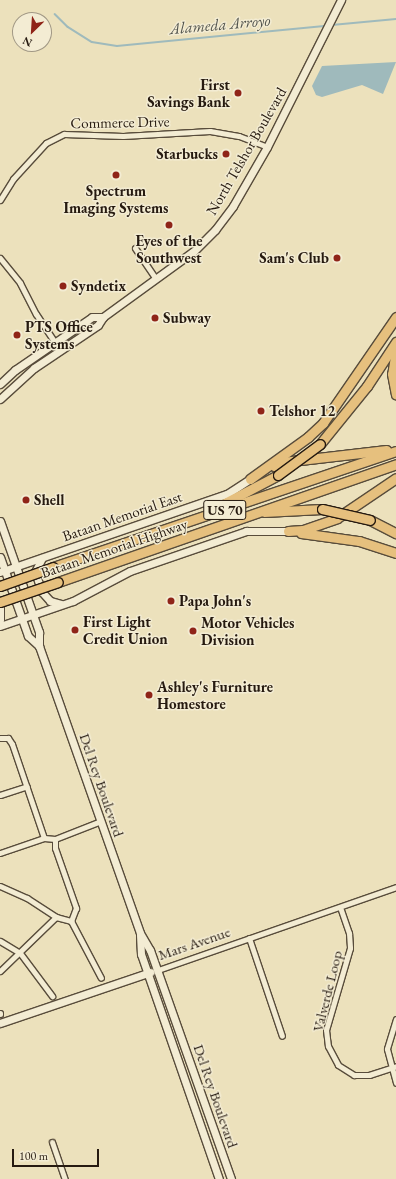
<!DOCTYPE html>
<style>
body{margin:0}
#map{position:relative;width:396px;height:1179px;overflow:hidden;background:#ece1bc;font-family:"EB Garamond",serif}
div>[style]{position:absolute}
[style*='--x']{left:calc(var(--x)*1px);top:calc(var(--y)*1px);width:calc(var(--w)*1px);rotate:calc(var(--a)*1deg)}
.water>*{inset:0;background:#9fbabc}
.stream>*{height:1.5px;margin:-0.75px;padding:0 0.75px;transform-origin:0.75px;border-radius:0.75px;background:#9fbabc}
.roads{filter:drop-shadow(1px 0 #584c3b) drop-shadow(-1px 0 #584c3b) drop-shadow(0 1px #584c3b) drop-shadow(0 -1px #584c3b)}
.street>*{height:5px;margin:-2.5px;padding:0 2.5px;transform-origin:2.5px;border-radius:2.5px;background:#f3ecd3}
.secondary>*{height:7px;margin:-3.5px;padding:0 3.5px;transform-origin:3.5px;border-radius:3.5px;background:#f3ecd3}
.highway>*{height:9px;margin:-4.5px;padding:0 4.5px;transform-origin:4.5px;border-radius:4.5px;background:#e6c07e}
.bridges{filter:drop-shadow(1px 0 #261a10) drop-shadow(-1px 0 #261a10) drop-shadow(0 1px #261a10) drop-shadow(0 -1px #261a10)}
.highway-bridge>*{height:9px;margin:-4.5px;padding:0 4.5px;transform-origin:4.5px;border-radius:4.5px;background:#e6c07e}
.dots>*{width:11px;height:11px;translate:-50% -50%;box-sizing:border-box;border:2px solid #f3ecd3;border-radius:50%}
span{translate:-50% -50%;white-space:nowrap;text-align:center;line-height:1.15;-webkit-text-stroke:3px #f3ecd3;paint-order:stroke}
.shield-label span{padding:1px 3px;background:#f3ecd3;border:1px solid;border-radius:3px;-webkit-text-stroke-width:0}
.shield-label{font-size:14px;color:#261a10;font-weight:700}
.poi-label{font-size:15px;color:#261a10;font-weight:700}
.right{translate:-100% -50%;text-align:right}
.left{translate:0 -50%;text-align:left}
.street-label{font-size:15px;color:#261a10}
.water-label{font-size:16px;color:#50524c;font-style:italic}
.north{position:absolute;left:12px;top:12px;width:40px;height:40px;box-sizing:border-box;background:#f3ecd3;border:1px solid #a19885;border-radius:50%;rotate:205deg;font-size:11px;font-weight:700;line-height:16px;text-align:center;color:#261a10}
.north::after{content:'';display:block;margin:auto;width:14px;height:18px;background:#8f2418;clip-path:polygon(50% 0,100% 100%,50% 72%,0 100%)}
.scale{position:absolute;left:12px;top:1149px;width:87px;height:18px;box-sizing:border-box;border:2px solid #261a10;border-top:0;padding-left:5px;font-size:12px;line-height:14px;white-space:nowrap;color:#261a10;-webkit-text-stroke:3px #f3ecd3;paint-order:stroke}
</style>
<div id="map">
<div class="water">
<div style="clip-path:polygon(396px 62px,383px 94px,362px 85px,322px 97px,316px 95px,312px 86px,322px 66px)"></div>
</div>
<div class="stream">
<div style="--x:55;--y:14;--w:18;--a:45"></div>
<div style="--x:68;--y:27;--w:28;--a:32"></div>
<div style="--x:92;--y:42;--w:25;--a:9"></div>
<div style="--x:117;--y:46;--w:208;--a:-5.5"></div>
<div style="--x:332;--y:25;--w:64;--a:-5.4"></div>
</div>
<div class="roads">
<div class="street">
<div style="--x:0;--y:200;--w:25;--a:-58"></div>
<div style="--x:13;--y:179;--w:49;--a:-47.5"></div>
<div style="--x:46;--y:143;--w:20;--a:-27"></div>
<div style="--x:64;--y:134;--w:59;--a:1.9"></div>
<div style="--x:123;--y:136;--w:87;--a:-3.3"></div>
<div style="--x:210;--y:131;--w:29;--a:10"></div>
<div style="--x:239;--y:136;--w:30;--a:21"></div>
<div style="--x:135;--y:248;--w:37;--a:56"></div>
<div style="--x:0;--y:258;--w:32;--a:51"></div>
<div style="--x:20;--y:283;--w:35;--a:63"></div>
<div style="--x:36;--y:314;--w:43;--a:56.3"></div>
<div style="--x:0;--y:738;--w:8;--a:0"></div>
<div style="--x:8;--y:738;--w:7;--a:56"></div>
<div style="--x:12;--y:744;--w:99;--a:71.2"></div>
<div style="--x:0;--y:795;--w:28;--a:-18"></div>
<div style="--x:55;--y:839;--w:9;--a:90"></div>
<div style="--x:55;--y:848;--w:64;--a:70.7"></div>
<div style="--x:76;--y:908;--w:14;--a:111"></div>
<div style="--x:71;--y:921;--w:64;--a:62.2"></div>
<div style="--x:0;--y:853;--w:46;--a:-18.8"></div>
<div style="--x:44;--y:838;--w:11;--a:5"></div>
<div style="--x:55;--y:839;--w:49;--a:-21.4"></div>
<div style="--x:0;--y:886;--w:30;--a:24"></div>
<div style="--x:27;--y:898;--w:35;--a:33"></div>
<div style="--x:340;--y:907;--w:28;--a:71"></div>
<div style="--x:349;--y:933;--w:15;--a:86"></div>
<div style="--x:350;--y:948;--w:85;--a:106.3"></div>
<div style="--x:326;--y:1030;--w:16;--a:83"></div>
<div style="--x:328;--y:1046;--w:21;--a:62"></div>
<div style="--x:338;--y:1065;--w:19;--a:32"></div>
<div style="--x:354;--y:1075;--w:15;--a:0"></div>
<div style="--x:369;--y:1075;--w:28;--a:-18"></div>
<div style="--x:249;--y:938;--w:103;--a:71.4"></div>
<div style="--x:0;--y:941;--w:23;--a:31"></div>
<div style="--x:20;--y:953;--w:54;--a:53.3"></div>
<div style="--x:158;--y:970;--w:252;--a:-19.2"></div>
<div style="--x:0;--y:971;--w:78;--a:-44"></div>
<div style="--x:56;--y:917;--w:16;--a:15"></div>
<div style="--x:0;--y:1013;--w:1;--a:90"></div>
<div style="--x:396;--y:1019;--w:31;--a:107"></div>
<div style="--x:387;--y:1049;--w:35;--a:75"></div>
<div style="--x:52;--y:1142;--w:39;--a:71"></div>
</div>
<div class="secondary">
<div style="--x:0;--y:384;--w:21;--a:-43"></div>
<div style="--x:15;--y:370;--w:93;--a:-34.5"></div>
<div style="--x:92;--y:317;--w:11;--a:0"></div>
<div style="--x:0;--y:399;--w:46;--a:-42.4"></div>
<div style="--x:34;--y:368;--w:77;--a:-33.9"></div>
<div style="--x:98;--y:325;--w:9;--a:-58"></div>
<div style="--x:103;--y:317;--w:112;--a:-36"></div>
<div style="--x:194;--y:251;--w:30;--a:-45"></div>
<div style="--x:215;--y:230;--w:30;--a:-53"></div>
<div style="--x:233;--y:206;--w:68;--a:-60"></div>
<div style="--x:267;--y:147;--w:165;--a:-63.3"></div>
<div style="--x:0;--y:521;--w:118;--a:70.6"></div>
<div style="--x:39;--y:632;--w:14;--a:90"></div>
<div style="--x:39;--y:646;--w:304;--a:70.6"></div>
<div style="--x:140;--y:933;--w:20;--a:60"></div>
<div style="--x:150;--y:950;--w:243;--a:70.5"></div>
<div style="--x:0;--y:557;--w:84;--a:70.5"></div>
<div style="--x:28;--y:636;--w:15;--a:42"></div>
<div style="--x:42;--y:558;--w:16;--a:117"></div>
<div style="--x:35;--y:572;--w:21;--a:71"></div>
<div style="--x:42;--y:592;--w:12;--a:48"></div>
<div style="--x:50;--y:601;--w:11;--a:15"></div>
<div style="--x:0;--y:572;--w:240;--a:-19"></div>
<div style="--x:227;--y:494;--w:27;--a:-33"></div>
<div style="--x:0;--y:602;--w:18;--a:90"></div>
<div style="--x:0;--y:626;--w:77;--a:-18.9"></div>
<div style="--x:73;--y:601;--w:64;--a:-27.8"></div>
<div style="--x:130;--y:571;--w:123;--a:-19"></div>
<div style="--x:246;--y:531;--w:42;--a:0"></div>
<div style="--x:140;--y:935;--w:19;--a:87"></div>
<div style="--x:141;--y:954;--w:238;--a:70.9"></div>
<div style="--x:0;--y:1023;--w:159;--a:-18.7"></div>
</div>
<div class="highway">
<div style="--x:396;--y:350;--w:24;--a:99"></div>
<div style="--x:392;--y:374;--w:21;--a:79"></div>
<div style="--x:320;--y:444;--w:75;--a:-51"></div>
<div style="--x:367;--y:386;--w:53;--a:-56.6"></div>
<div style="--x:274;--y:466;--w:10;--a:-24"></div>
<div style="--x:283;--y:462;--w:104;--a:-6.6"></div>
<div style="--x:250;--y:479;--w:72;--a:-35.9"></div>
<div style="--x:308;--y:437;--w:21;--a:-43"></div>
<div style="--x:323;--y:423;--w:129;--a:-55.4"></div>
<div style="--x:221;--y:505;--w:64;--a:-27.8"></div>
<div style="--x:264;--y:512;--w:58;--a:-3"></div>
<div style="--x:370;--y:520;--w:29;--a:27"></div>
<div style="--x:288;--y:531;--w:15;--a:-4"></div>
<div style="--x:303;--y:530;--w:36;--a:-19"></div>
<div style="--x:337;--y:518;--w:71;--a:-34.1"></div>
<div style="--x:301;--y:533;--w:59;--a:7.9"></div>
<div style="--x:359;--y:541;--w:39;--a:18"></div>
<div style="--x:53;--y:567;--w:362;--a:-18.7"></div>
<div style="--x:58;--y:582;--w:358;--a:-19.2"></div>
</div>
</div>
<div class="bridges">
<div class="highway-bridge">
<div style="--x:278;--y:475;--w:52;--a:-36.4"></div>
<div style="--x:322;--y:509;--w:49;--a:12.9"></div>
<div style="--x:0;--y:586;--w:56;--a:-19.7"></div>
<div style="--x:0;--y:602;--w:61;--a:-19"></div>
</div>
</div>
<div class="dots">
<div style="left:238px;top:93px;background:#8f2418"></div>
<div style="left:226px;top:154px;background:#8f2418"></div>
<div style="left:116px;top:175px;background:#8f2418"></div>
<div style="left:169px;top:225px;background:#8f2418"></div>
<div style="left:337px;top:258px;background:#8f2418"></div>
<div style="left:63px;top:286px;background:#8f2418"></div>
<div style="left:155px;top:318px;background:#8f2418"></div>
<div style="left:17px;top:335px;background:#8f2418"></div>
<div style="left:261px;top:411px;background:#8f2418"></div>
<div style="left:26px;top:500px;background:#8f2418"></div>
<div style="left:171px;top:601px;background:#8f2418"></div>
<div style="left:75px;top:630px;background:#8f2418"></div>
<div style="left:193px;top:631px;background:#8f2418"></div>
<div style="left:149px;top:695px;background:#8f2418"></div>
</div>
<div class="shield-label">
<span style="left:225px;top:510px">US 70</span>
</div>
<div class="poi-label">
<span class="right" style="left:230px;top:93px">First<br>Savings Bank</span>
<span class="right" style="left:218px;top:154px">Starbucks</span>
<span style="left:116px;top:199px">Spectrum<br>Imaging Systems</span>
<span style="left:169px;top:249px">Eyes of the<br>Southwest</span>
<span class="right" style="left:329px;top:258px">Sam's Club</span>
<span class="left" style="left:71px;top:286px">Syndetix</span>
<span class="left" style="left:163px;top:318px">Subway</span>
<span class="left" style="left:25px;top:335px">PTS Office<br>Systems</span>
<span class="left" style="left:269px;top:411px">Telshor 12</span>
<span class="left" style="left:34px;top:500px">Shell</span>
<span class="left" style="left:179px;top:601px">Papa John's</span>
<span class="left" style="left:83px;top:630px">First Light<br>Credit Union</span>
<span class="left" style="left:201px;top:631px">Motor Vehicles<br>Division</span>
<span class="left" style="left:157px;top:695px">Ashley's Furniture<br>Homestore</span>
</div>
<div class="street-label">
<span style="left:120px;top:122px;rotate:-1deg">Commerce Drive</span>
<span style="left:246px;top:151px;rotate:-60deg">North Telshor Boulevard</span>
<span style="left:122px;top:516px;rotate:-19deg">Bataan Memorial East</span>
<span style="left:114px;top:548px;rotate:-19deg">Bataan Memorial Highway</span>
<span style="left:102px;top:785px;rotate:71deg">Del Rey Boulevard</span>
<span style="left:194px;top:943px;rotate:-19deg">Mars Avenue</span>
<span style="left:327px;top:991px;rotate:-76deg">Valverde Loop</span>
<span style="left:216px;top:1096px;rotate:71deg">Del Rey Boulevard</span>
</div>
<div class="water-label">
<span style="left:220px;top:25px;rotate:-5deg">Alameda Arroyo</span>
</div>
<div class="north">N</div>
<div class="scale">100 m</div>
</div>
